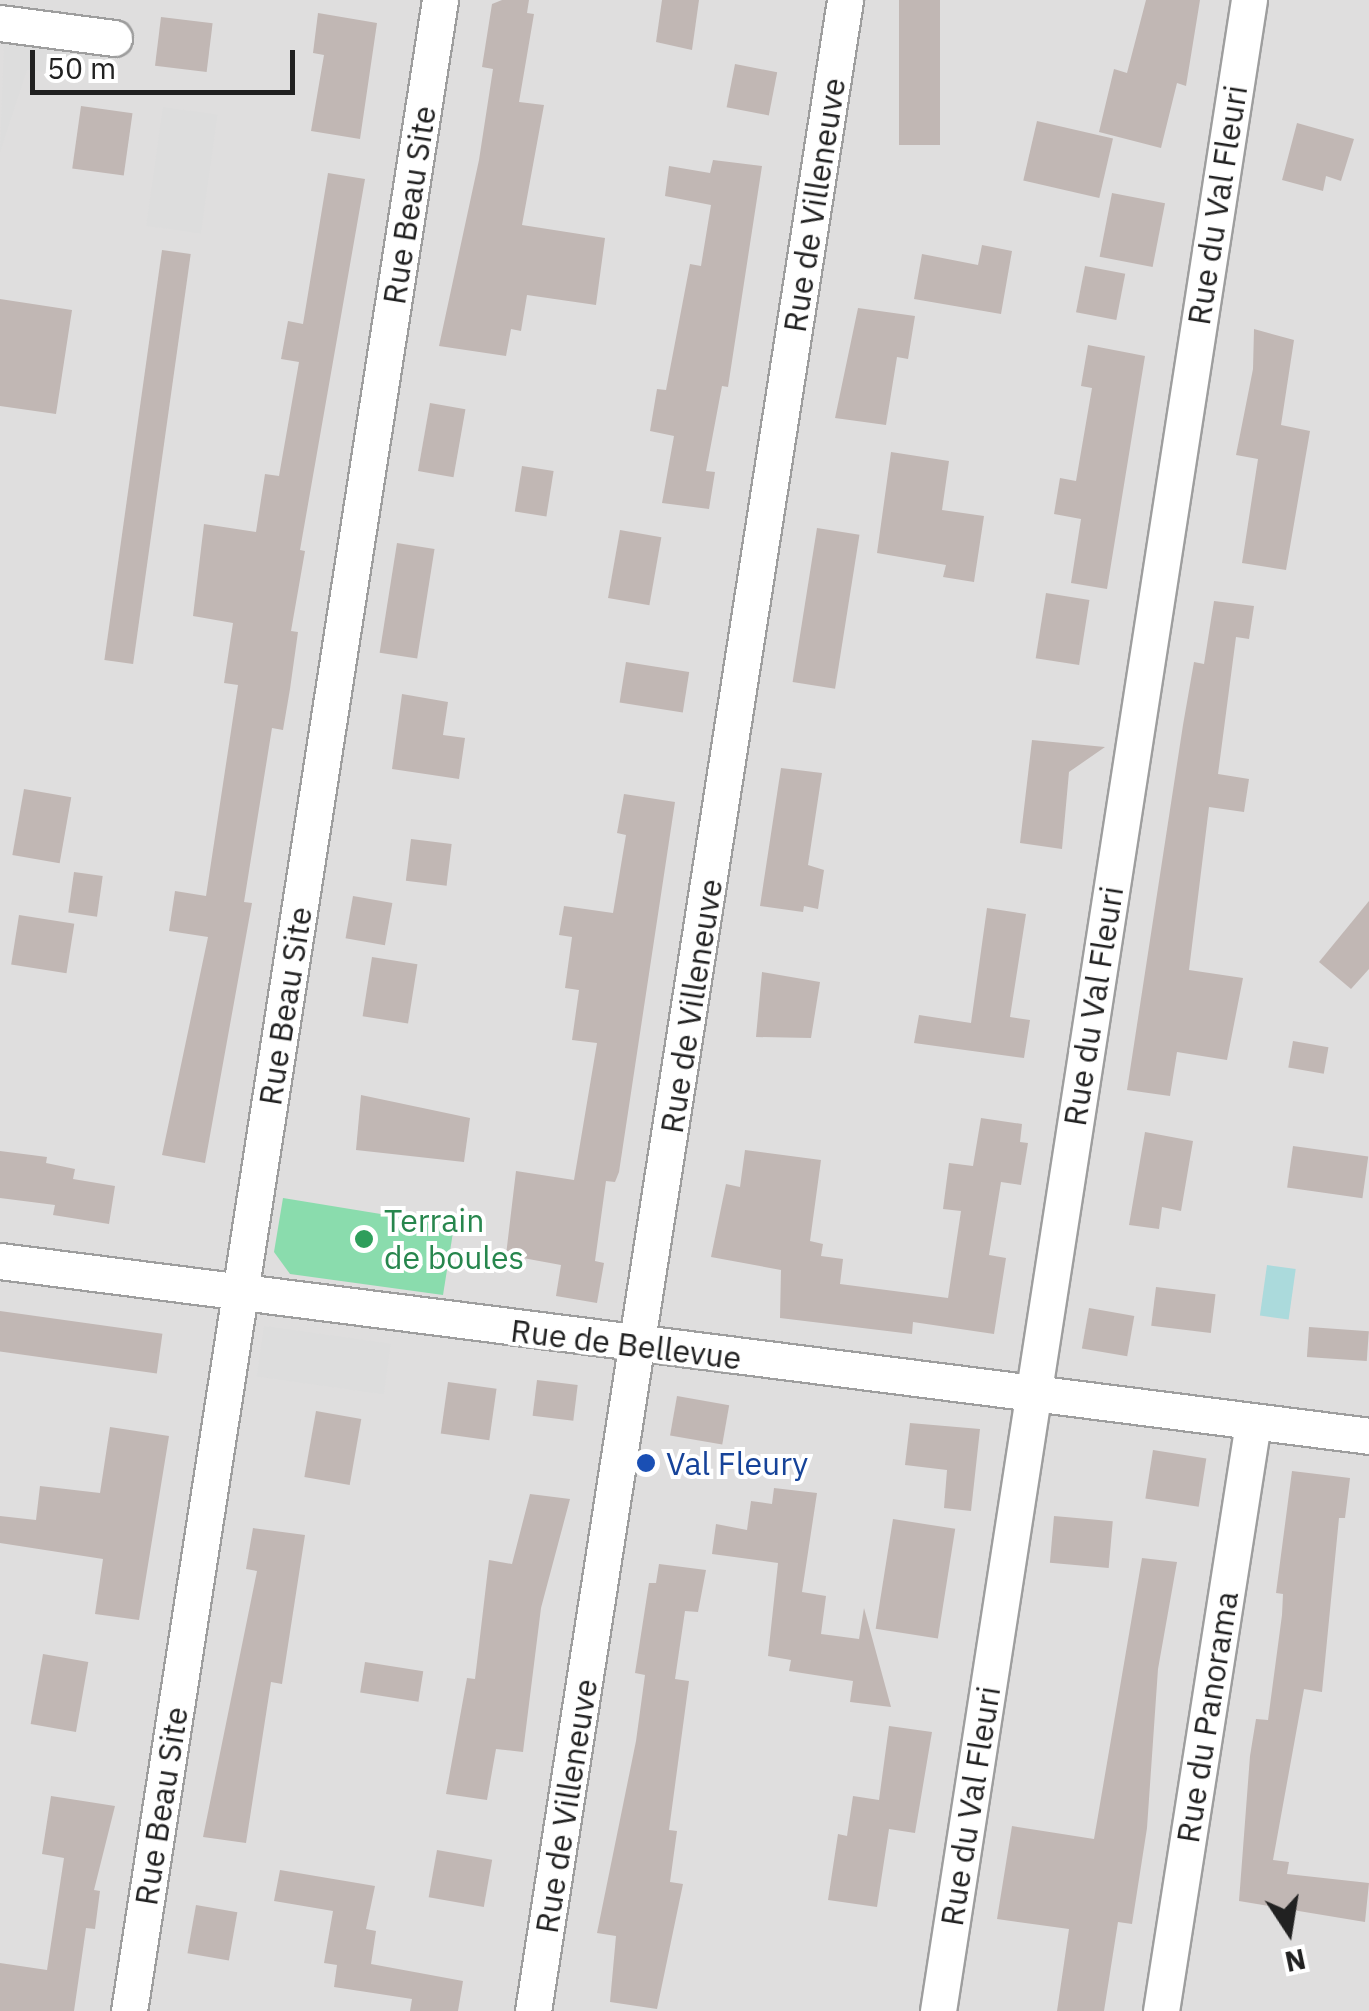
<!DOCTYPE html>
<style>
body{margin:0}
#map{position:relative;width:1369px;height:2011px;overflow:hidden;background:#f1ece8;font-family:"IBM Plex Sans",sans-serif}
div>[style]{position:absolute}
[style*='--x']{left:calc(var(--x)*1px);top:calc(var(--y)*1px);width:calc(var(--w)*1px);rotate:calc(var(--a)*1deg)}
.residential>*{inset:0;background:#dfdede;transform-origin:0 0}
.pitch>*{inset:0;background:#8adcad}
.parking>*{inset:0;background:#ddd;transform-origin:0 0}
.water>*{inset:0;background:#abdadc;transform-origin:0 0}
.building>*{inset:0;background:#c1b7b4;transform-origin:0 0}
.roads{filter:drop-shadow(2px 0 #9e9e9e) drop-shadow(-2px 0 #9e9e9e) drop-shadow(0 2px #9e9e9e) drop-shadow(0 -2px #9e9e9e)}
.minor>*{height:35px;margin:-17.5px;padding:0 17.5px;transform-origin:17.5px;border-radius:17.5px;background:#fff}
.dots>*{width:28px;height:28px;translate:-50% -50%;box-sizing:border-box;border:5px solid #fff;border-radius:50%}
span{translate:-50% -50%;white-space:nowrap;text-align:center;line-height:1.15;-webkit-text-stroke:8px #fff;paint-order:stroke}
.street-label{font-size:32px;color:#212121}
.leisure-label{font-size:32px;color:#27864d}
.left{translate:0 -50%;text-align:left}
.transit-label{font-size:32px;color:#164399}
.north{position:absolute;left:1239px;top:1881px;width:100px;height:100px;-webkit-text-stroke:8px #fff;paint-order:stroke;rotate:168deg;font-size:28px;font-weight:700;line-height:40px;text-align:center;color:#212121}
.north::after{content:'';display:block;margin:auto;width:35px;height:45px;background:#212121;clip-path:polygon(50% 0,100% 100%,50% 72%,0 100%)}
.scale{position:absolute;left:30px;top:50px;width:265px;height:45px;box-sizing:border-box;border:5px solid #212121;border-top:0;padding-left:12px;font-size:30px;line-height:35px;white-space:nowrap;color:#212121;-webkit-text-stroke:8px #fff;paint-order:stroke}
</style>
<div id="map">
<div class="residential">
<div style="left:0;top:0;width:1369px;height:2011px"></div>
</div>
<div class="pitch">
<div style="clip-path:polygon(283px 1198px,454px 1226px,443px 1295px,290px 1274px,274px 1252px)"></div>
</div>
<div class="parking">
<div style="clip-path:polygon(4px 44px,115px 54px,110px 79px,27px 70px,0 152px)"></div>
<div style="left:163px;top:107px;width:55px;height:120px;rotate:8deg"></div>
<div style="left:264px;top:1326px;width:128px;height:51px;rotate:8deg"></div>
</div>
<div class="water">
<div style="left:1267px;top:1265px;width:29px;height:51px;rotate:8deg"></div>
</div>
<div class="building">
<div style="clip-path:polygon(502px 0,529px 0,527px 13px,534px 14px,519px 102px,544px 105px,522px 225px,605px 238px,596px 305px,527px 295px,521px 331px,511px 329px,506px 356px,439px 346px,479px 160px,493px 69px,482px 67px,492px 4px)"></div>
<div style="clip-path:polygon(662px 0,699px 0,692px 50px,656px 42px)"></div>
<div style="left:899px;top:0;width:41px;height:145px"></div>
<div style="clip-path:polygon(1146px 0,1200px 0,1186px 86px,1177px 83px,1161px 148px,1099px 132px,1114px 69px,1127px 73px)"></div>
<div style="clip-path:polygon(318px 13px,377px 23px,360px 139px,311px 131px,324px 55px,313px 53px)"></div>
<div style="left:161px;top:17px;width:52px;height:49px;rotate:7deg"></div>
<div style="left:735px;top:64px;width:43px;height:44px;rotate:11deg"></div>
<div style="left:81px;top:106px;width:52px;height:63px;rotate:8deg"></div>
<div style="left:1037px;top:121px;width:78px;height:61px;rotate:13deg"></div>
<div style="clip-path:polygon(1297px 123px,1354px 139px,1341px 181px,1326px 176px,1323px 191px,1282px 180px)"></div>
<div style="clip-path:polygon(713px 160px,762px 166px,728px 387px,722px 386px,706px 471px,715px 472px,709px 509px,662px 503px,674px 436px,650px 431px,657px 389px,666px 390px,690px 264px,701px 266px,711px 205px,665px 196px,669px 166px,710px 173px)"></div>
<div style="clip-path:polygon(328px 173px,365px 179px,300px 550px,305px 551px,291px 631px,298px 632px,290px 689px,283px 730px,272px 728px,244px 902px,252px 903px,205px 1163px,162px 1155px,208px 937px,169px 931px,175px 891px,206px 896px,238px 685px,224px 683px,233px 623px,193px 616px,204px 524px,256px 532px,265px 474px,279px 476px,299px 362px,281px 359px,288px 321px,303px 324px)"></div>
<div style="left:1112px;top:193px;width:54px;height:65px;rotate:11deg"></div>
<div style="clip-path:polygon(982px 245px,1012px 251px,1001px 314px,914px 299px,922px 254px,978px 265px)"></div>
<div style="left:162px;top:250px;width:29px;height:414px;rotate:8deg"></div>
<div style="left:1085px;top:266px;width:41px;height:47px;rotate:11deg"></div>
<div style="clip-path:polygon(0 299px,72px 310px,56px 414px,0 406px)"></div>
<div style="clip-path:polygon(858px 308px,915px 316px,908px 359px,897px 357px,886px 425px,835px 418px)"></div>
<div style="clip-path:polygon(1254px 329px,1294px 340px,1281px 425px,1310px 431px,1286px 570px,1242px 563px,1258px 459px,1236px 455px,1253px 369px)"></div>
<div style="clip-path:polygon(1088px 345px,1145px 356px,1107px 589px,1071px 583px,1081px 519px,1054px 514px,1060px 478px,1076px 481px,1092px 388px,1081px 386px)"></div>
<div style="left:430px;top:403px;width:36px;height:69px;rotate:10deg"></div>
<div style="clip-path:polygon(891px 452px,949px 461px,942px 510px,984px 516px,974px 582px,943px 577px,946px 565px,877px 553px)"></div>
<div style="left:522px;top:466px;width:32px;height:46px;rotate:9deg"></div>
<div style="left:817px;top:528px;width:43px;height:156px;rotate:9deg"></div>
<div style="left:620px;top:530px;width:42px;height:69px;rotate:10deg"></div>
<div style="left:397px;top:543px;width:38px;height:111px;rotate:9deg"></div>
<div style="left:1046px;top:593px;width:44px;height:66px;rotate:9deg"></div>
<div style="clip-path:polygon(1214px 601px,1254px 606px,1249px 639px,1236px 637px,1218px 774px,1249px 779px,1244px 812px,1209px 807px,1189px 970px,1243px 978px,1227px 1060px,1177px 1052px,1170px 1096px,1127px 1090px,1183px 725px,1194px 662px,1204px 664px)"></div>
<div style="left:626px;top:662px;width:64px;height:41px;rotate:9deg"></div>
<div style="clip-path:polygon(402px 694px,448px 702px,443px 735px,465px 738px,459px 779px,392px 769px)"></div>
<div style="clip-path:polygon(1032px 740px,1105px 747px,1069px 772px,1062px 849px,1020px 843px)"></div>
<div style="clip-path:polygon(781px 768px,822px 773px,808px 865px,824px 870px,818px 909px,804px 906px,803px 912px,760px 906px)"></div>
<div style="left:24px;top:789px;width:48px;height:67px;rotate:10deg"></div>
<div style="clip-path:polygon(624px 794px,675px 802px,619px 1172px,615px 1182px,606px 1181px,595px 1261px,604px 1263px,597px 1303px,556px 1296px,561px 1265px,506px 1255px,516px 1171px,574px 1180px,597px 1043px,572px 1040px,579px 990px,565px 988px,572px 937px,559px 935px,564px 906px,613px 913px,626px 835px,617px 833px)"></div>
<div style="left:411px;top:839px;width:41px;height:42px;rotate:7deg"></div>
<div style="left:74px;top:872px;width:29px;height:41px;rotate:8deg"></div>
<div style="left:353px;top:896px;width:40px;height:43px;rotate:10deg"></div>
<div style="clip-path:polygon(1369px 901px,1369px 969px,1351px 989px,1319px 962px)"></div>
<div style="clip-path:polygon(987px 908px,1026px 914px,1010px 1017px,1030px 1020px,1024px 1058px,914px 1043px,919px 1015px,971px 1023px)"></div>
<div style="left:19px;top:915px;width:56px;height:50px;rotate:9deg"></div>
<div style="left:372px;top:957px;width:46px;height:60px;rotate:9deg"></div>
<div style="clip-path:polygon(762px 972px,820px 982px,811px 1038px,756px 1037px)"></div>
<div style="left:1293px;top:1041px;width:36px;height:27px;rotate:10deg"></div>
<div style="clip-path:polygon(361px 1095px,470px 1118px,464px 1162px,356px 1150px)"></div>
<div style="clip-path:polygon(981px 1118px,1022px 1124px,1020px 1142px,1028px 1143px,1021px 1185px,1001px 1182px,989px 1255px,1006px 1258px,994px 1334px,913px 1322px,912px 1334px,780px 1318px,781px 1270px,711px 1257px,726px 1184px,740px 1187px,745px 1150px,821px 1160px,810px 1241px,823px 1244px,821px 1256px,843px 1259px,840px 1284px,948px 1298px,961px 1211px,943px 1209px,949px 1163px,973px 1166px)"></div>
<div style="clip-path:polygon(1145px 1132px,1193px 1141px,1181px 1211px,1162px 1207px,1159px 1229px,1129px 1225px)"></div>
<div style="left:1293px;top:1146px;width:76px;height:42px;rotate:8deg"></div>
<div style="clip-path:polygon(0 1151px,47px 1157px,46px 1163px,75px 1169px,73px 1179px,115px 1186px,109px 1224px,53px 1215px,55px 1205px,0 1198px)"></div>
<div style="left:1156px;top:1287px;width:60px;height:39px;rotate:7deg"></div>
<div style="left:1089px;top:1308px;width:46px;height:41px;rotate:10deg"></div>
<div style="left:0;top:1311px;width:164px;height:40px;rotate:8deg"></div>
<div style="left:1309px;top:1327px;width:60px;height:30px;rotate:4deg"></div>
<div style="left:537px;top:1380px;width:41px;height:36px;rotate:7deg"></div>
<div style="left:448px;top:1382px;width:49px;height:52px;rotate:8deg"></div>
<div style="left:677px;top:1396px;width:53px;height:40px;rotate:10deg"></div>
<div style="left:316px;top:1411px;width:46px;height:67px;rotate:10deg"></div>
<div style="clip-path:polygon(910px 1423px,980px 1429px,971px 1511px,944px 1508px,947px 1470px,905px 1465px)"></div>
<div style="clip-path:polygon(110px 1427px,169px 1436px,139px 1620px,95px 1614px,103px 1559px,0 1543px,0 1516px,36px 1520px,40px 1486px,100px 1493px)"></div>
<div style="left:1153px;top:1450px;width:54px;height:49px;rotate:9deg"></div>
<div style="clip-path:polygon(1292px 1471px,1350px 1478px,1345px 1518px,1339px 1518px,1322px 1692px,1304px 1689px,1273px 1860px,1289px 1862px,1287px 1874px,1369px 1883px,1365px 1922px,1239px 1901px,1250px 1756px,1256px 1719px,1268px 1720px,1282px 1615px,1283px 1594px,1276px 1593px)"></div>
<div style="clip-path:polygon(774px 1488px,817px 1493px,802px 1592px,826px 1596px,821px 1634px,859px 1639px,864px 1608px,891px 1707px,850px 1702px,853px 1681px,789px 1671px,791px 1660px,768px 1656px,778px 1563px,712px 1554px,716px 1524px,747px 1530px,751px 1501px,772px 1504px)"></div>
<div style="clip-path:polygon(530px 1494px,570px 1499px,541px 1608px,523px 1752px,496px 1749px,487px 1800px,446px 1794px,467px 1678px,475px 1679px,489px 1560px,512px 1564px)"></div>
<div style="left:1054px;top:1516px;width:59px;height:47px;rotate:5deg"></div>
<div style="left:893px;top:1519px;width:63px;height:111px;rotate:9deg"></div>
<div style="clip-path:polygon(253px 1528px,305px 1535px,282px 1684px,271px 1682px,246px 1843px,203px 1837px,257px 1571px,246px 1569px)"></div>
<div style="clip-path:polygon(1142px 1558px,1177px 1562px,1158px 1669px,1147px 1828px,1132px 1924px,1118px 1922px,1104px 2011px,1057px 2011px,1069px 1929px,997px 1919px,1012px 1826px,1094px 1839px)"></div>
<div style="clip-path:polygon(659px 1564px,706px 1570px,698px 1612px,685px 1611px,675px 1679px,689px 1681px,669px 1830px,677px 1831px,670px 1882px,683px 1884px,657px 2009px,610px 2002px,616px 1936px,597px 1933px,636px 1741px,645px 1675px,635px 1673px,649px 1583px,656px 1583px)"></div>
<div style="left:43px;top:1654px;width:46px;height:71px;rotate:10deg"></div>
<div style="left:365px;top:1662px;width:59px;height:31px;rotate:9deg"></div>
<div style="clip-path:polygon(889px 1726px,932px 1732px,915px 1833px,889px 1829px,877px 1907px,828px 1900px,838px 1834px,847px 1836px,853px 1796px,879px 1800px)"></div>
<div style="clip-path:polygon(51px 1796px,115px 1806px,94px 1890px,100px 1891px,95px 1929px,86px 1928px,74px 2011px,0 2011px,0 1963px,47px 1970px,64px 1858px,42px 1854px)"></div>
<div style="left:437px;top:1850px;width:56px;height:48px;rotate:10deg"></div>
<div style="clip-path:polygon(280px 1870px,375px 1886px,366px 1929px,376px 1931px,371px 1964px,463px 1981px,458px 2011px,410px 2011px,412px 1999px,334px 1987px,337px 1965px,324px 1963px,333px 1911px,274px 1901px)"></div>
<div style="left:196px;top:1905px;width:42px;height:49px;rotate:10deg"></div>
</div>
<div class="roads">
<div class="minor">
<div style="--x:0;--y:23;--w:115;--a:7.5"></div>
<div style="--x:0;--y:1261;--w:1380;--a:7.28"></div>
<div style="--x:129;--y:2011;--w:2035;--a:-81.21"></div>
<div style="--x:533;--y:2011;--w:2035;--a:-81.18"></div>
<div style="--x:938;--y:2011;--w:2035;--a:-81.21"></div>
<div style="--x:1161;--y:2011;--w:595;--a:-81.11"></div>
</div>
</div>
<div class="dots">
<div style="left:364px;top:1239px;background:#2e9e5b"></div>
<div style="left:646px;top:1463px;background:#1a4fb4"></div>
</div>
<div class="street-label">
<span style="left:409px;top:205px;rotate:-81deg">Rue Beau Site</span>
<span style="left:814px;top:205px;rotate:-81deg">Rue de Villeneuve</span>
<span style="left:1217px;top:205px;rotate:-81deg">Rue du Val Fleuri</span>
<span style="left:285px;top:1006px;rotate:-81deg">Rue Beau Site</span>
<span style="left:691px;top:1006px;rotate:-81deg">Rue de Villeneuve</span>
<span style="left:1093px;top:1006px;rotate:-81deg">Rue du Val Fleuri</span>
<span style="left:626px;top:1344px;rotate:7deg">Rue de Bellevue</span>
<span style="left:1207px;top:1717px;rotate:-81deg">Rue du Panorama</span>
<span style="left:161px;top:1806px;rotate:-81deg">Rue Beau Site</span>
<span style="left:566px;top:1806px;rotate:-81deg">Rue de Villeneuve</span>
<span style="left:970px;top:1806px;rotate:-81deg">Rue du Val Fleuri</span>
</div>
<div class="leisure-label">
<span class="left" style="left:384px;top:1239px">Terrain<br>de boules</span>
</div>
<div class="transit-label">
<span class="left" style="left:666px;top:1463px">Val Fleury</span>
</div>
<div class="north">N</div>
<div class="scale">50 m</div>
</div>
